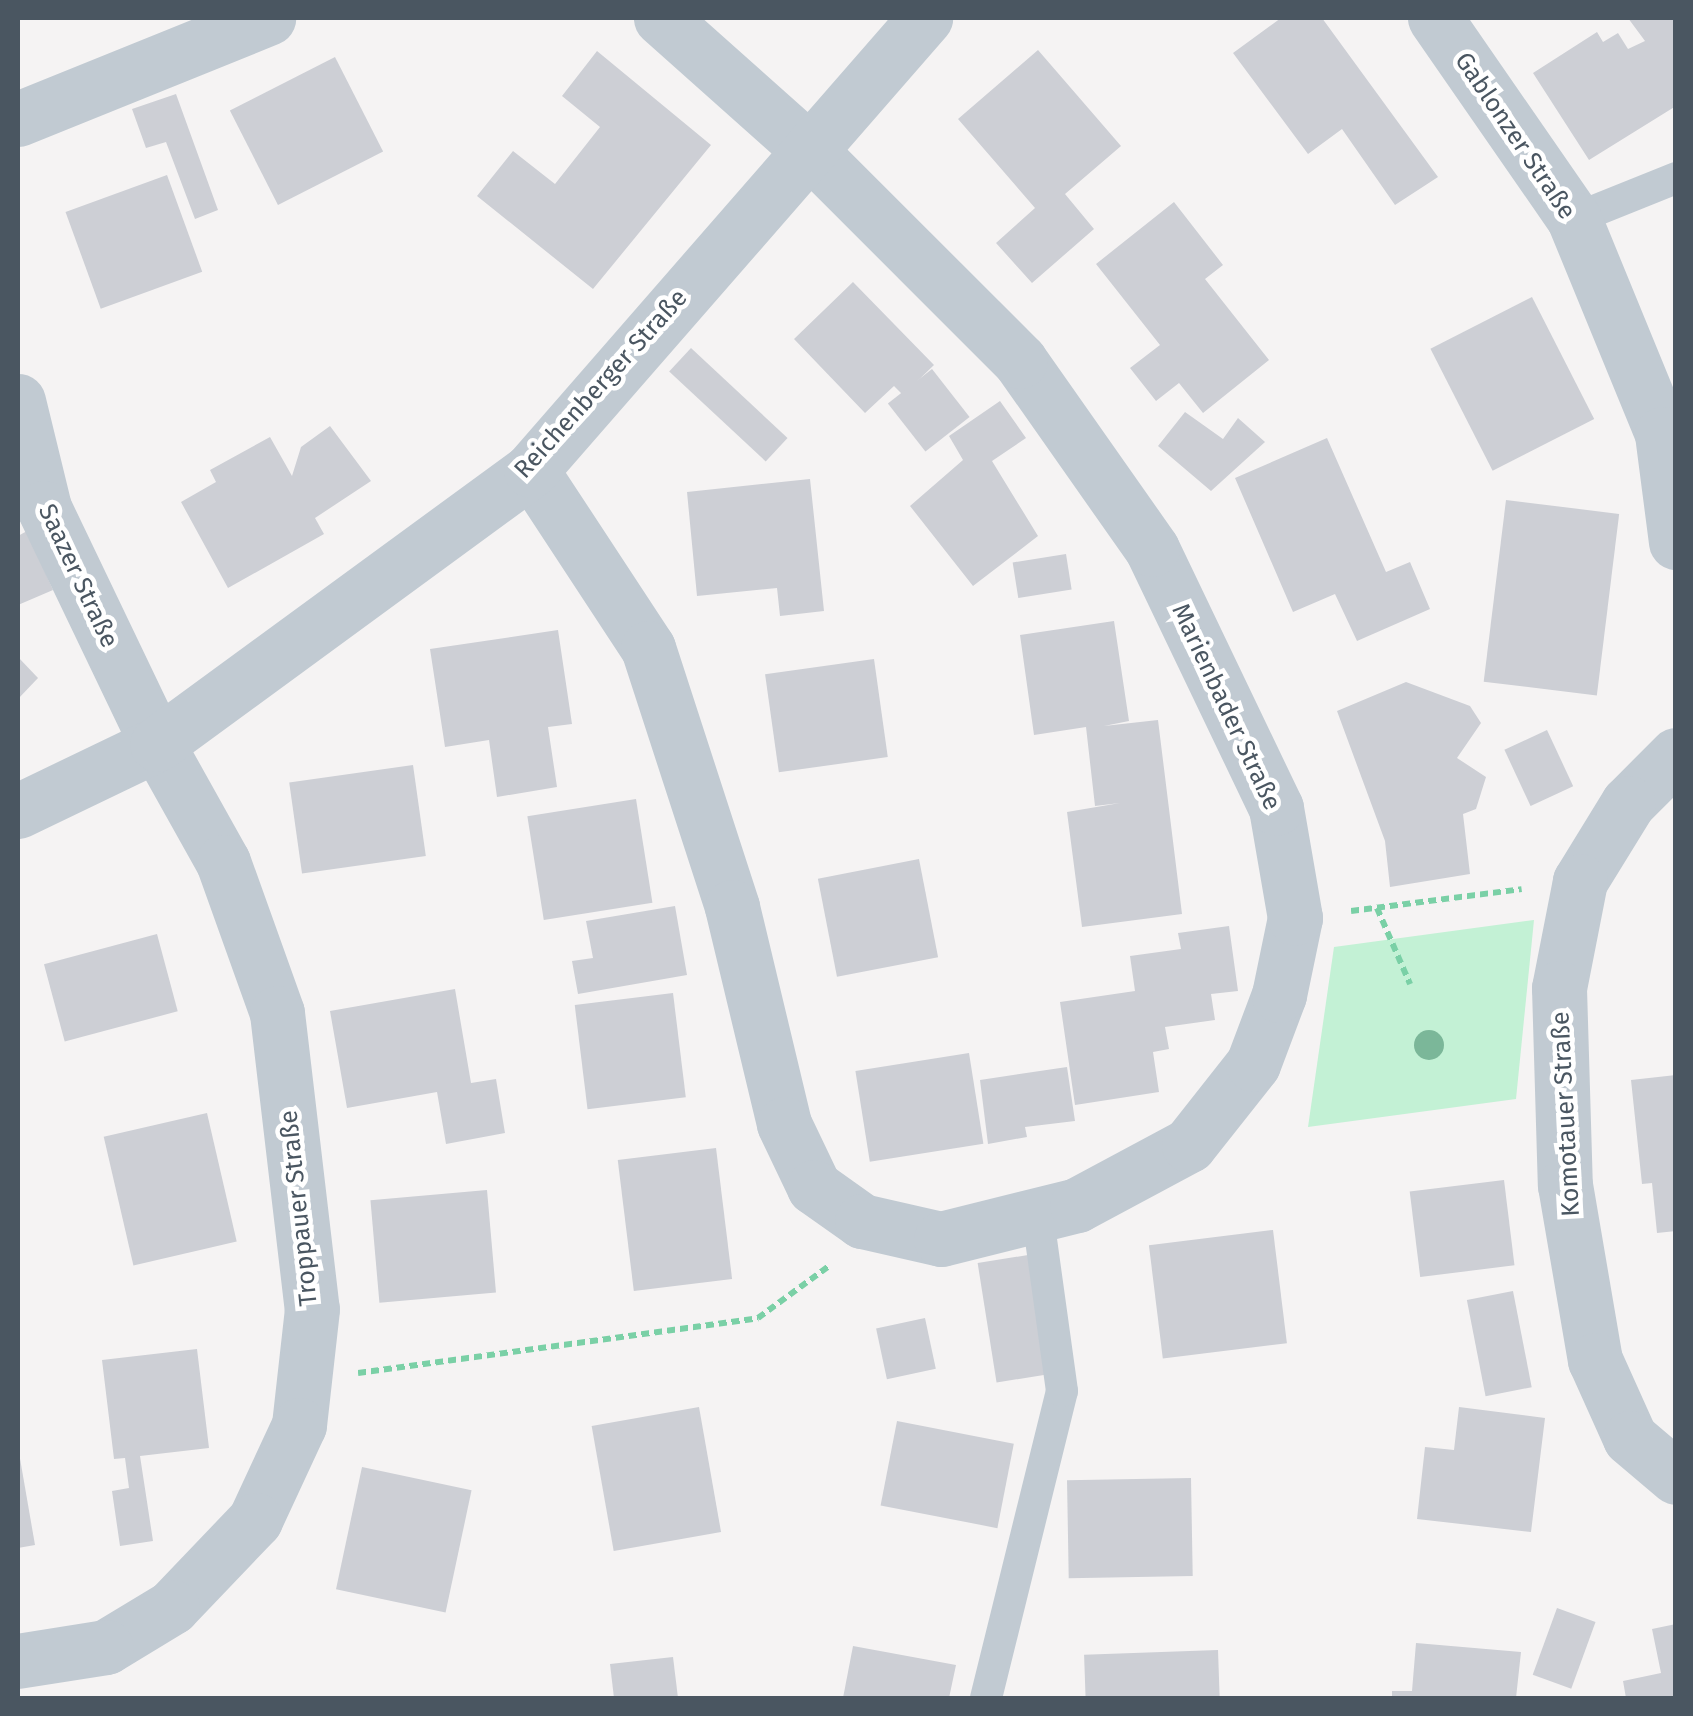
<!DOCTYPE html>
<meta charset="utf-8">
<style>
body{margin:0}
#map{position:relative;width:1693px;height:1716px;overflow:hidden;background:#f5f3f3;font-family:"Fira Sans",sans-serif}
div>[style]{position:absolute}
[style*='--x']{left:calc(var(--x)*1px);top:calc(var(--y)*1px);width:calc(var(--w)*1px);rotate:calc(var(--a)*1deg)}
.green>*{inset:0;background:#c3f1d5}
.building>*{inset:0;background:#cdcfd5;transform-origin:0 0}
.path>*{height:6px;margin-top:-3px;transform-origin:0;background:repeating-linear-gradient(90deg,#7ad0a6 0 8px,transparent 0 13px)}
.service>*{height:32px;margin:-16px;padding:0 16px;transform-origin:16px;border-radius:16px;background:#c1cad2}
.minor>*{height:55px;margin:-27.5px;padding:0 27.5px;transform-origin:27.5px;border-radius:27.5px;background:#c1cad2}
.trees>*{width:30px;height:30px;margin:-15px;border-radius:50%;background:#7bb799}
span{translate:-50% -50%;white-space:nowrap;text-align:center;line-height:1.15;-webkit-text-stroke:9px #fff;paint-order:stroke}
.street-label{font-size:25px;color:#4a5661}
.frame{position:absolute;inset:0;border:20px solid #4a5661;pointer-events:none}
</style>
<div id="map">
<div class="green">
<div style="clip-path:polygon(1534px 920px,1516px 1099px,1308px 1127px,1334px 947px)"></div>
</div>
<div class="building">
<div style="clip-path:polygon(1281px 18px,1322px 18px,1438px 177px,1395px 205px,1342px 129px,1308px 154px,1233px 53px)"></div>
<div style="clip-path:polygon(1628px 18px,1676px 18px,1676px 106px,1589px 160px,1533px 73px,1597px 32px,1603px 42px,1618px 33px,1628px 49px,1645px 41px)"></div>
<div style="clip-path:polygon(1038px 50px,1121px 146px,1065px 194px,1094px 229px,1032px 283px,996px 243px,1035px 208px,958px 119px)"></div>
<div style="clip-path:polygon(597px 51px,711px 145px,593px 289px,477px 196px,513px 151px,555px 184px,600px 127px,562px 96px)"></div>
<div style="left:335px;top:57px;width:106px;height:118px;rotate:63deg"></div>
<div style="clip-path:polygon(176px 94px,218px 210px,195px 219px,166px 142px,146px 148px,132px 109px)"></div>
<div style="left:167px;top:175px;width:103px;height:108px;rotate:70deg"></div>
<div style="clip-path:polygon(1174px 202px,1223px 265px,1205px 279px,1269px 360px,1203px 413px,1179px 383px,1156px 401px,1130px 368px,1160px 345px,1096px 264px)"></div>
<div style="clip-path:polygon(853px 282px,934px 365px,903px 395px,894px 386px,865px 413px,794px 339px)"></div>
<div style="left:1532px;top:297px;width:137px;height:114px;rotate:63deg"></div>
<div style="left:691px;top:348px;width:132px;height:32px;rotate:43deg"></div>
<div style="left:932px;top:369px;width:61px;height:56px;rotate:52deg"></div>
<div style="clip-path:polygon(1000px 401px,1026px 438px,992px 461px,1038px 536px,973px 586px,910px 506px,963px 460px,949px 436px)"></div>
<div style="clip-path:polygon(1185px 412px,1223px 439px,1238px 418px,1265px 442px,1211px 491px,1158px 446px)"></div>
<div style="clip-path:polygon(330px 426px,371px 481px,315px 518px,324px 534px,228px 588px,181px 502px,216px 482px,210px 470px,270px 437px,292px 476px,301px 447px)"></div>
<div style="clip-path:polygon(1327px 438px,1386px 572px,1410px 562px,1430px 609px,1357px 641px,1335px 594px,1293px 612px,1235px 478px)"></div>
<div style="clip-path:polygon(810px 479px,824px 611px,780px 616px,777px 588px,697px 596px,687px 492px)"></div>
<div style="left:1506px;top:500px;width:114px;height:183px;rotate:7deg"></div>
<div style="clip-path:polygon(27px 531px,53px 590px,18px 605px,18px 536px)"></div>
<div style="left:1066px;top:554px;width:36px;height:54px;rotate:81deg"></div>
<div style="clip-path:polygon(1114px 621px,1129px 721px,1104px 726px,1158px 720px,1182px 914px,1082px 927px,1067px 812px,1120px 803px,1095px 806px,1086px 727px,1034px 735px,1020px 635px)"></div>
<div style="clip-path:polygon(558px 630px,572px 724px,548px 727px,557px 787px,497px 797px,489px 740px,445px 747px,430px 649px)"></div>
<div style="clip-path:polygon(18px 657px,38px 678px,18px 699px)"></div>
<div style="left:874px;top:659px;width:99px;height:110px;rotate:82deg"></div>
<div style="clip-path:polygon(1406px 682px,1470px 706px,1481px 723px,1457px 758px,1486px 777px,1476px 809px,1463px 814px,1470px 874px,1390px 887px,1385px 841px,1337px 711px)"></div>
<div style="left:1547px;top:730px;width:62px;height:47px;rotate:65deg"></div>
<div style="left:413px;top:765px;width:92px;height:125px;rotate:82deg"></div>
<div style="left:636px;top:799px;width:105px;height:110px;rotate:81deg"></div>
<div style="left:919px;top:859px;width:100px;height:103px;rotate:79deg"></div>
<div style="clip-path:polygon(675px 906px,687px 975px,578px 994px,572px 961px,593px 958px,586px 921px)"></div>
<div style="clip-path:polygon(1229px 926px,1238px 991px,1211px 994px,1215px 1020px,1165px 1027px,1169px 1049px,1153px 1052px,1159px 1092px,1075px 1105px,1060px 1002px,1135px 991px,1130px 956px,1181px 949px,1178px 933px)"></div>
<div style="left:157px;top:934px;width:80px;height:117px;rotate:75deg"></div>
<div style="clip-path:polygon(455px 989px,471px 1083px,496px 1079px,505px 1133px,446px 1144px,437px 1092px,347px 1108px,330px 1011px)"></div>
<div style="left:673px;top:993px;width:105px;height:99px;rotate:83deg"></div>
<div style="left:969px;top:1053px;width:92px;height:115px;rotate:81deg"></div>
<div style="clip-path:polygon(1067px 1067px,1075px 1121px,1025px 1127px,1027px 1137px,988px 1144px,980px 1080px)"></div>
<div style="clip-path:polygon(1676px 1075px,1676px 1231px,1657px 1233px,1652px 1183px,1642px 1184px,1631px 1080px)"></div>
<div style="left:207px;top:1113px;width:132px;height:106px;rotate:77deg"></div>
<div style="left:716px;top:1148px;width:132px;height:99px;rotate:83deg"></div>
<div style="left:1504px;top:1180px;width:86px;height:95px;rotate:83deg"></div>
<div style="left:487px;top:1190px;width:103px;height:117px;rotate:85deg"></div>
<div style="left:1273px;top:1230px;width:114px;height:125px;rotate:83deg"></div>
<div style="left:1028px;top:1255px;width:121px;height:51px;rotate:81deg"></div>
<div style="left:1513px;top:1291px;width:98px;height:47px;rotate:79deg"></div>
<div style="left:925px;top:1318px;width:52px;height:50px;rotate:78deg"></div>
<div style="clip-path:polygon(197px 1349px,209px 1448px,140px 1456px,153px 1541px,120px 1546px,112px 1491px,129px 1488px,125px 1458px,114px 1459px,102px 1360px)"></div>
<div style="left:699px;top:1407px;width:127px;height:109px;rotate:80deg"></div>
<div style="clip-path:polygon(1459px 1407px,1545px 1418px,1531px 1532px,1417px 1519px,1425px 1447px,1454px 1450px)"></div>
<div style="left:897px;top:1421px;width:119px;height:86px;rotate:11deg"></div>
<div style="clip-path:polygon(18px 1447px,35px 1545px,18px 1548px)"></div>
<div style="left:362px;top:1467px;width:112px;height:125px;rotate:12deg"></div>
<div style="left:1191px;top:1478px;width:98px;height:124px;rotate:89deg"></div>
<div style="left:1557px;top:1608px;width:41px;height:71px;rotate:20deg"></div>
<div style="clip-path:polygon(1676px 1624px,1676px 1698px,1626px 1698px,1623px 1681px,1661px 1673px,1652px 1629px)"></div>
<div style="clip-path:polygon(1416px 1643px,1521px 1652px,1516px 1698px,1392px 1698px,1392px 1691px,1412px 1691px)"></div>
<div style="clip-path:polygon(853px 1646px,956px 1665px,949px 1698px,843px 1698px)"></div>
<div style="left:1218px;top:1650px;width:48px;height:134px;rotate:88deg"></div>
<div style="clip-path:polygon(673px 1657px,678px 1698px,614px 1698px,610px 1664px)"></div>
</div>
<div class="path">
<div style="--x:1377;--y:908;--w:83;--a:66.5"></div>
<div style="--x:1351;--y:911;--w:172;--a:-7.3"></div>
<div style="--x:358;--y:1373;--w:404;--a:-7.8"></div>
<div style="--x:758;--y:1318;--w:88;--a:-36.2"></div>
</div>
<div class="service">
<div style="--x:1574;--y:219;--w:110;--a:-21.9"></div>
<div style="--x:986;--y:1698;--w:316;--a:-76.1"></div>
<div style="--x:1062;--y:1391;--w:174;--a:-97.9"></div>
</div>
<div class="minor">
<div style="--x:1435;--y:18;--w:244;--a:55.3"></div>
<div style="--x:1574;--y:219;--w:232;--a:67.7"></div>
<div style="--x:1662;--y:434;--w:109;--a:82.6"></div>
<div style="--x:18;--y:119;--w:270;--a:-22"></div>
<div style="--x:18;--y:401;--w:110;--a:76.3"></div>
<div style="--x:44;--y:508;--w:262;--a:64.4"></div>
<div style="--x:157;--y:744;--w:135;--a:60.8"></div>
<div style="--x:223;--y:862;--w:160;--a:70.3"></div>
<div style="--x:277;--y:1013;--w:298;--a:83.3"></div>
<div style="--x:312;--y:1309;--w:117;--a:96.4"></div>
<div style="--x:299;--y:1425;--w:105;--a:114.9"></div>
<div style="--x:255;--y:1520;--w:120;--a:133.7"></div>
<div style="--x:172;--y:1607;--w:77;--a:148.8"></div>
<div style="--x:106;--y:1647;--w:89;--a:171"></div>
<div style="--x:531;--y:470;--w:213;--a:56.7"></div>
<div style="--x:648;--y:648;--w:272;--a:72"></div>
<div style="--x:732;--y:907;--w:223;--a:76.5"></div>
<div style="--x:784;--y:1124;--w:70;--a:64.5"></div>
<div style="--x:814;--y:1187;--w:59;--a:35.3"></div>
<div style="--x:862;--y:1221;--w:81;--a:12.8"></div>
<div style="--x:941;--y:1239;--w:140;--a:-14"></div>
<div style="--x:1077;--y:1205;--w:127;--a:-28.2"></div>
<div style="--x:1189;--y:1145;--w:103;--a:-51.7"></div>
<div style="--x:1253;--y:1064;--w:74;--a:-69.4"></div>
<div style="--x:1279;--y:995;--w:79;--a:-78.3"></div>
<div style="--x:1295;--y:918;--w:112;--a:-99.8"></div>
<div style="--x:1276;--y:808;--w:287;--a:-115.6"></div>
<div style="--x:1152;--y:549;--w:230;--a:-125.1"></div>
<div style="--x:1020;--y:361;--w:300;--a:-135"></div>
<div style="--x:808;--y:149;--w:197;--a:-138.3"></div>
<div style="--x:1676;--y:755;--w:68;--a:135"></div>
<div style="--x:1628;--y:803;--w:92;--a:121.6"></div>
<div style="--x:1580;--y:881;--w:109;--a:101.1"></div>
<div style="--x:1559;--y:988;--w:197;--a:88.3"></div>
<div style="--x:1565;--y:1185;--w:178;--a:80.3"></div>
<div style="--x:1595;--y:1360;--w:85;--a:65.8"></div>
<div style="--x:1630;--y:1438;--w:60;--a:40.3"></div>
<div style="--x:18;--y:811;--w:154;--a:-25.7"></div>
<div style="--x:157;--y:744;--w:464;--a:-36.2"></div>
<div style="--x:531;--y:470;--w:600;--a:-48.92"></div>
</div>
<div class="trees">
<div style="left:1429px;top:1045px"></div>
</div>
<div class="street-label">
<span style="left:1515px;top:136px;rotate:56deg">Gablonzer Straße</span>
<span style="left:601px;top:384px;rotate:-48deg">Reichenberger Straße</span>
<span style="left:78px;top:576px;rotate:65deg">Saazer Straße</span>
<span style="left:1226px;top:707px;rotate:65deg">Marienbader Straße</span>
<span style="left:1566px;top:1114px;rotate:-93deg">Komotauer Straße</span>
<span style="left:299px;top:1208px;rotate:-96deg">Troppauer Straße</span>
</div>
<div class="frame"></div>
</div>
